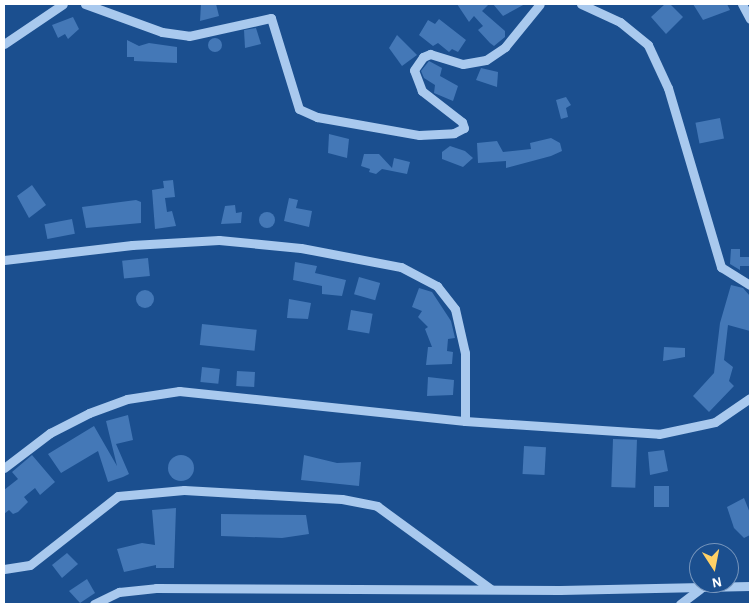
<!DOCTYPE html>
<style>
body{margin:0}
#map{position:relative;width:754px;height:608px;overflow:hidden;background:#1b4f8f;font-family:"Alegreya Sans",sans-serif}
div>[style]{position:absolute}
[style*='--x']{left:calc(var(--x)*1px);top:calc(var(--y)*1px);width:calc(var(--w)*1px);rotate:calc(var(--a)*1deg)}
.building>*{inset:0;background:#4478b7;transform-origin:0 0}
.round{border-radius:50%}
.minor>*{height:9px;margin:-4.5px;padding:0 4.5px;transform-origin:4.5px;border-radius:4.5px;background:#a9c9ee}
span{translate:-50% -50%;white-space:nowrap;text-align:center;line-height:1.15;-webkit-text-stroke:5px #1b4f8f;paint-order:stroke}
.frame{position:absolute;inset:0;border:5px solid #fff;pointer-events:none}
.north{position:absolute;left:689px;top:543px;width:50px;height:50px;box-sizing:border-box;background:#1b4f8f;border:1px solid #7695bc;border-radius:50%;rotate:169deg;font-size:14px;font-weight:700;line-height:20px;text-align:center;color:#fff}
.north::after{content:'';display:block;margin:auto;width:18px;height:22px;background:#ffd166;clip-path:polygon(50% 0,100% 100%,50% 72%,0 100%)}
</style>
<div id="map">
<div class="building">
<div style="clip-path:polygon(201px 4px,216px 4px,219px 16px,200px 21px)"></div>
<div style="clip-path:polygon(457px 4px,489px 4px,482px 11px,505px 31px,505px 37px,494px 46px,490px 43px,478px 30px,483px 26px,474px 16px,469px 22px)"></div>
<div style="clip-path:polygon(493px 4px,525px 4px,503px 16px)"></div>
<div style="clip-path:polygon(665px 4px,670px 4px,683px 17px,666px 34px,651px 17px)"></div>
<div style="clip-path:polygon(693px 4px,727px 4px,730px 10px,703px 20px)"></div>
<div style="clip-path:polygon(73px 17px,79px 29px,68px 39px,65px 34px,58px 38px,52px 25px)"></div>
<div style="clip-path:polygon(439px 19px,466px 40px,458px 52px,452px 49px,449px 52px,438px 43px,433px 46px,419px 35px,428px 20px,435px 24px)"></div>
<div style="clip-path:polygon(256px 28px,261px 44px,245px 48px,244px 30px)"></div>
<div style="clip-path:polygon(397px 35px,417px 55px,402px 66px,389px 48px)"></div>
<div class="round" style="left:208px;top:38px;width:14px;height:14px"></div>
<div style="clip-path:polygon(127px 40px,139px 46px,149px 43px,177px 47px,177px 63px,134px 61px,134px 57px,127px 57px)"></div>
<div style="clip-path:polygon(429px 61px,442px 68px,440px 76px,458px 86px,453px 101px,434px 93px,435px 85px,424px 78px,421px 71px)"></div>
<div style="clip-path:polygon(481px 68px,498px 72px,497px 87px,476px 80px)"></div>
<div style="clip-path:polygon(566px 97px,571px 105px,566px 108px,568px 117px,561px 119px,556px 100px)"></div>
<div style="left:720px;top:118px;width:21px;height:25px;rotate:79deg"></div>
<div style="clip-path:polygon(329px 134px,349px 139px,347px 158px,328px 153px)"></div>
<div style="clip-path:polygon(551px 138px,560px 143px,562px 151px,551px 156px,506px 168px,506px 161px,478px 163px,477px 143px,497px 141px,503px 152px,531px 149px,530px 143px)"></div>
<div style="clip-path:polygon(450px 146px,465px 151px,473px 158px,463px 167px,442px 159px,442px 152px)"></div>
<div style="clip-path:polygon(364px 154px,379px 154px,392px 168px,394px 158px,410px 162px,407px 174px,382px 169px,376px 174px,369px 172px,370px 169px,361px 166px)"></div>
<div style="clip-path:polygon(173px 180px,175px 197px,165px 198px,167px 212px,172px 211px,176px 226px,155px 229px,152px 190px,164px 188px,163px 181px)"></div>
<div style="clip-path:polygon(32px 185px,46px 205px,29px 218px,17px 196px)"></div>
<div style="clip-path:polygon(289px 198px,298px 200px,296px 208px,312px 211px,309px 227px,284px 221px)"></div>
<div style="clip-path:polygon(136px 200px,141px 202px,141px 223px,86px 228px,82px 207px)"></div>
<div style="clip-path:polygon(235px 205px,236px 213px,242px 212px,241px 223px,221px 224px,225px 206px)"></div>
<div class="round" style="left:259px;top:212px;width:16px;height:16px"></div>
<div style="left:72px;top:219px;width:15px;height:28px;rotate:79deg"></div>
<div style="clip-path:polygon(731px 249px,740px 249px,740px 257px,750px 257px,750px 266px,740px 266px,740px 270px,730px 264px)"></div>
<div style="left:148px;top:258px;width:18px;height:26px;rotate:84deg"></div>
<div style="clip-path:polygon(295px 262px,317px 266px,315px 273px,346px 280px,342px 296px,322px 294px,322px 286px,293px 280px)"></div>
<div style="left:359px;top:277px;width:22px;height:18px;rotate:16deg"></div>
<div style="clip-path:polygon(731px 285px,743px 288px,750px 296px,750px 331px,728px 325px,724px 360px,733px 367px,729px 381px,734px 386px,709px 412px,693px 396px,714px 373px,720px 323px)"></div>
<div style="clip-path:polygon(419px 288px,432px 292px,451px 321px,455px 338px,448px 339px,447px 351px,453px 352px,452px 364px,426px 365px,428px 347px,432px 347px,425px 329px,428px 327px,418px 317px,422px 311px,412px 307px)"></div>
<div class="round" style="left:136px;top:290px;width:18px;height:18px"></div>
<div style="clip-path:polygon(289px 299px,311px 303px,308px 319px,287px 318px)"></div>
<div style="left:351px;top:310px;width:22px;height:20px;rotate:10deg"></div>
<div style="left:202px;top:324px;width:55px;height:21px;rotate:6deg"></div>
<div style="clip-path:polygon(664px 347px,685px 348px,685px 357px,663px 361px)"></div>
<div style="left:202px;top:367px;width:18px;height:15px;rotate:6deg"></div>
<div style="left:237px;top:371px;width:18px;height:15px;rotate:3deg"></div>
<div style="clip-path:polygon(428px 377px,454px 380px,453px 395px,427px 396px)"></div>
<div style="clip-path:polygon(128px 415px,133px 440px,116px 444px,129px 474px,123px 477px,108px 482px,98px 451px,61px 473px,48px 454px,94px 426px,117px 466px,106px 421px)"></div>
<div style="left:613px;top:439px;width:24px;height:48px;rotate:2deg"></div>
<div style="left:524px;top:446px;width:22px;height:28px;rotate:3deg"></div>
<div style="clip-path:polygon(664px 450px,668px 471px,650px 475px,648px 452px)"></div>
<div class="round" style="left:168px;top:455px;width:26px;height:26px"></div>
<div style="clip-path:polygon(32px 455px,55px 482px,40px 495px,35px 488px,24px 497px,28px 502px,18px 512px,13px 514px,9px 510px,4px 514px,4px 490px,18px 479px,12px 472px)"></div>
<div style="clip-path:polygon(304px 455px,337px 463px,361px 462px,359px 486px,301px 480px)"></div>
<div style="left:669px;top:486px;width:21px;height:15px;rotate:90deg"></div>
<div style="clip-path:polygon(744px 498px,750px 513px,750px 535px,744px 538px,734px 528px,727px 507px)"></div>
<div style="clip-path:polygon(176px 508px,174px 568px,156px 568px,156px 565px,124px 572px,117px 549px,142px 543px,155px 545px,152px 510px)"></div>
<div style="clip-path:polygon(221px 514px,306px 515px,309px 534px,282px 538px,221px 536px)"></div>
<div style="clip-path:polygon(67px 553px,78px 564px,62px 578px,52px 565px)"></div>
<div style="clip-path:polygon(87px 579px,95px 593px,80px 603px,69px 591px)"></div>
</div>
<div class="minor">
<div style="--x:85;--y:4;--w:82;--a:20"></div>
<div style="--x:162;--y:32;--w:27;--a:8"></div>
<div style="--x:189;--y:36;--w:84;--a:-12.4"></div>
<div style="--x:271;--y:18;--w:95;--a:72.9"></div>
<div style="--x:299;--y:109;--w:20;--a:24"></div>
<div style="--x:317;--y:117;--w:104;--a:10"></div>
<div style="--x:419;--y:135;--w:35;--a:-3"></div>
<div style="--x:454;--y:133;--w:11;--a:-27"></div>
<div style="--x:464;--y:128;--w:6;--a:-108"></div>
<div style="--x:462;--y:122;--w:51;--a:-142.2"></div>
<div style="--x:422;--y:91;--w:22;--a:-111"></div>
<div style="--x:414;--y:70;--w:16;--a:-55"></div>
<div style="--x:423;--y:57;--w:8;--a:-23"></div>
<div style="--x:430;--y:54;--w:34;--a:17"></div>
<div style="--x:463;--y:64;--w:23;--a:-10"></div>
<div style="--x:486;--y:60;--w:23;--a:-34"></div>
<div style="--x:505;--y:47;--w:55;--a:-50.9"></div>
<div style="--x:581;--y:4;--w:43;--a:24.8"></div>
<div style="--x:620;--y:22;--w:36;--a:39"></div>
<div style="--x:648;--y:45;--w:47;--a:65.1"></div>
<div style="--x:668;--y:88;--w:187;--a:73.5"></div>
<div style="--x:721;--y:267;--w:34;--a:32"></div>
<div style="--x:742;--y:4;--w:17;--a:62"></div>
<div style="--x:4;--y:44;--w:71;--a:-34.1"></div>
<div style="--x:4;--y:260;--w:129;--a:-6.7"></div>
<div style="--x:132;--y:245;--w:87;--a:-3.3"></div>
<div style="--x:219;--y:240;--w:82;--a:5.6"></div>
<div style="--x:301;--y:248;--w:102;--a:10.8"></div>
<div style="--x:401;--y:267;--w:41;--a:27.8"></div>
<div style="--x:437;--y:286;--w:29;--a:52"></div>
<div style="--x:455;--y:309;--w:45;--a:77.2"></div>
<div style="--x:465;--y:353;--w:68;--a:90"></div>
<div style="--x:4;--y:468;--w:58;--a:-37.3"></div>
<div style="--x:50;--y:433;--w:44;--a:-27.1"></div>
<div style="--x:89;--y:413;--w:40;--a:-20.2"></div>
<div style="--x:127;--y:399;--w:53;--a:-8.7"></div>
<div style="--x:179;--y:391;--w:288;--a:6"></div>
<div style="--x:465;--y:421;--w:194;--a:3.8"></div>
<div style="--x:659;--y:434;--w:57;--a:-12.1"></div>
<div style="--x:715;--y:422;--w:42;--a:-34.4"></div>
<div style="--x:4;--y:569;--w:26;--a:-9"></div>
<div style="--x:30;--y:565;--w:112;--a:-38.1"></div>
<div style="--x:118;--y:496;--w:66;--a:-5.2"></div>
<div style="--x:184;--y:490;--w:158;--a:3.3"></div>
<div style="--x:342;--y:499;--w:36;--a:11"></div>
<div style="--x:377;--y:506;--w:141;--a:36.1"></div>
<div style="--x:94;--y:604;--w:28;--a:-26"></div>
<div style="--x:119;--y:592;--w:37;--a:-6"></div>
<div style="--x:156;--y:588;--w:404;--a:0.3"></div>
<div style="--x:560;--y:590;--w:190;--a:-1.2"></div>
<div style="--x:680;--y:604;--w:25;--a:-37"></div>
</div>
<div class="frame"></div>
<div class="north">N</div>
</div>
